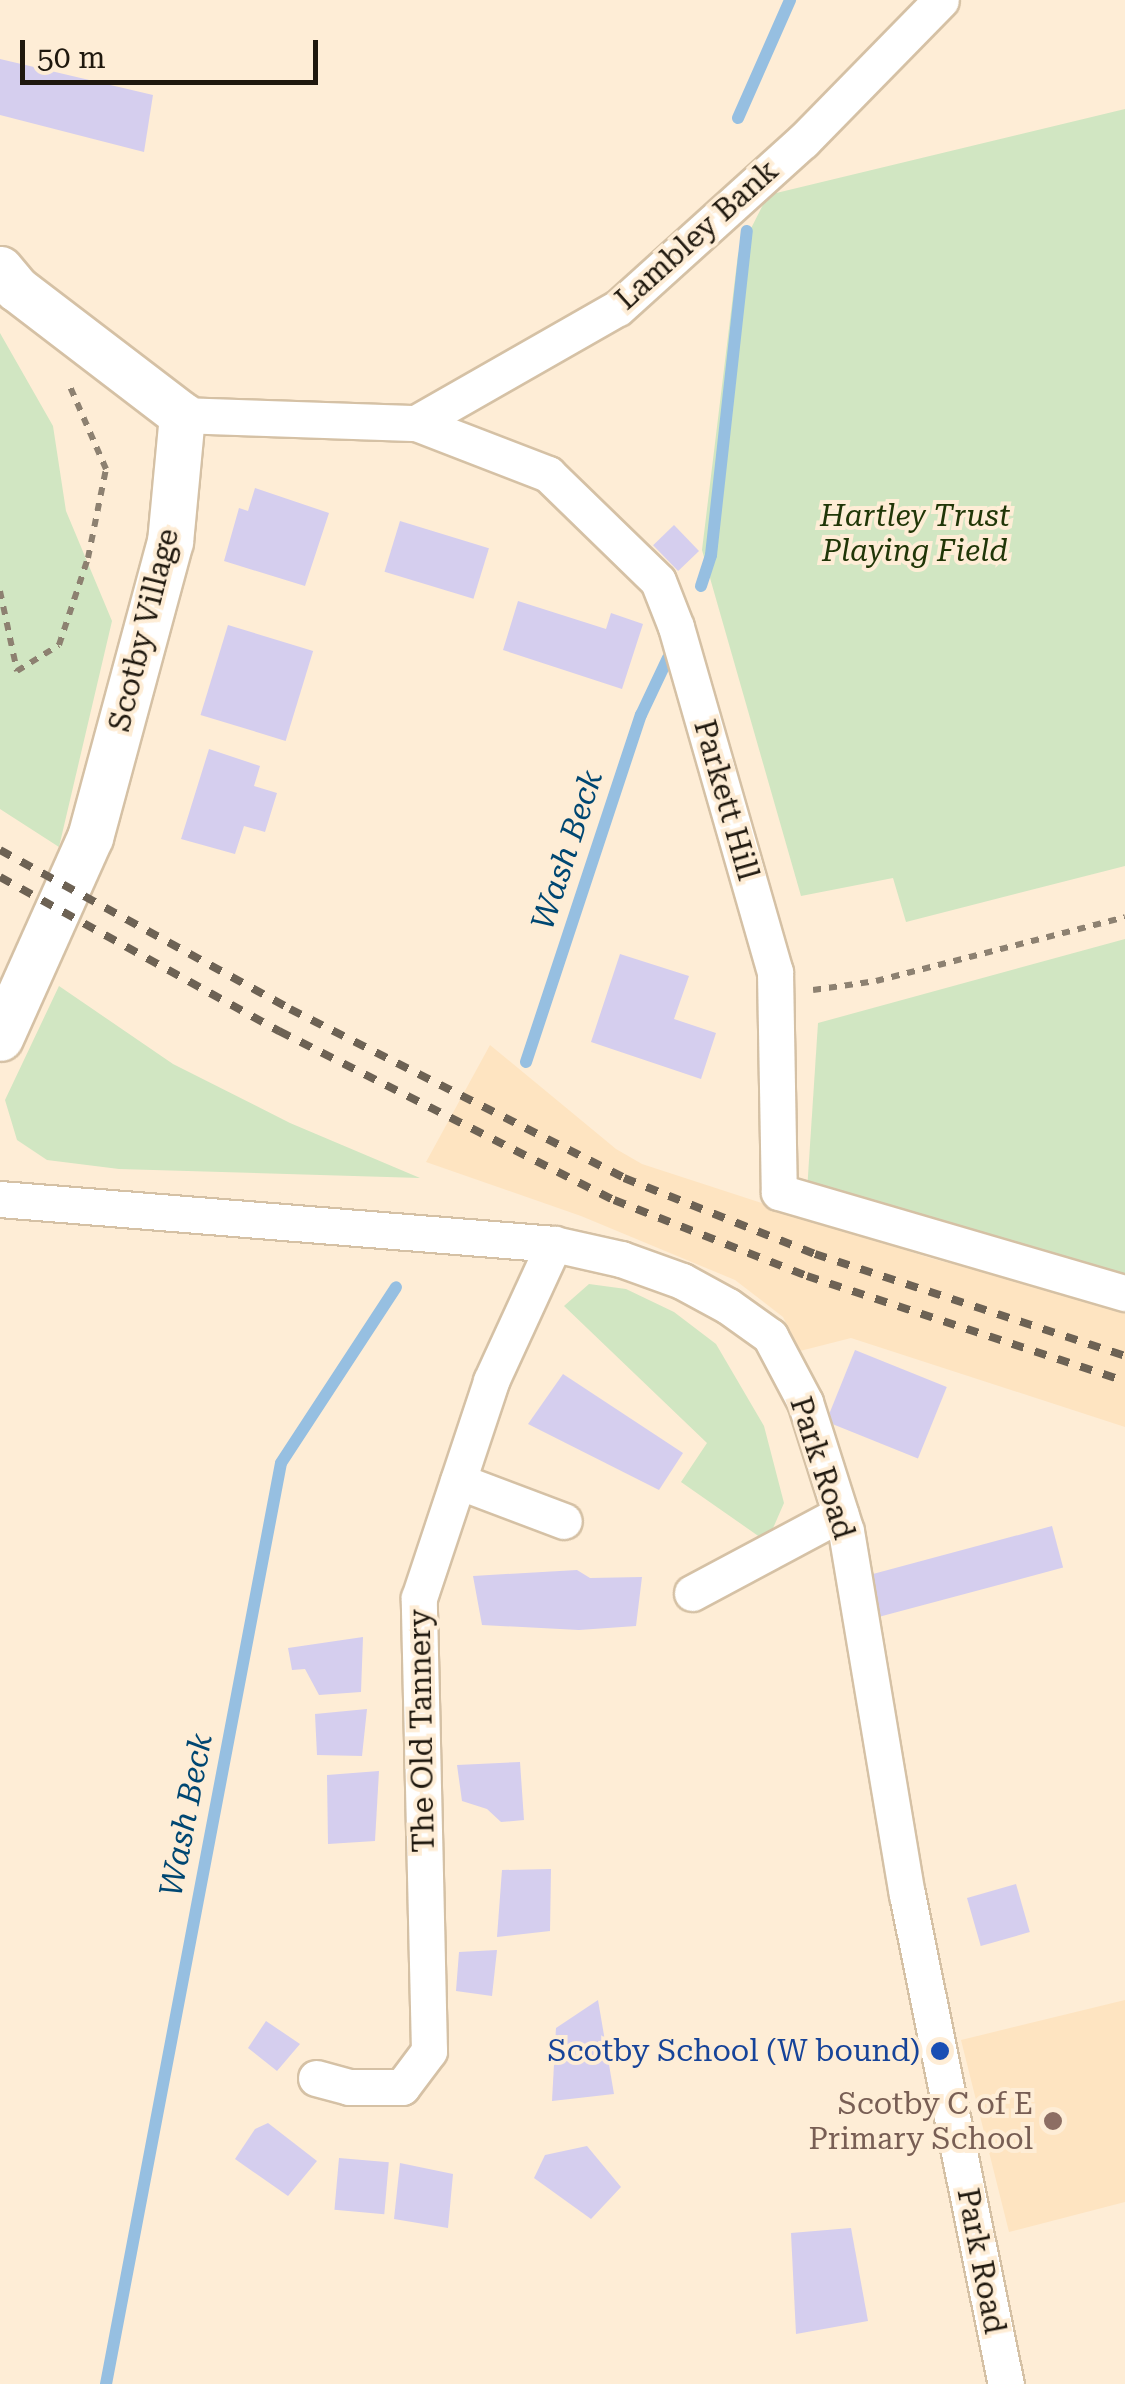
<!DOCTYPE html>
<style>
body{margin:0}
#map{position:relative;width:1125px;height:2384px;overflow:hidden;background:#feedd6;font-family:"Roboto Serif",serif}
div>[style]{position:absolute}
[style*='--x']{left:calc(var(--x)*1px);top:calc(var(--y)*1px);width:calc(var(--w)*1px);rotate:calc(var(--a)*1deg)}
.built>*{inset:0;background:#fee4c1}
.green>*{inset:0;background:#d1e6c2}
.stream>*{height:12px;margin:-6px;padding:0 6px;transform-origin:6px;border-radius:6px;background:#96bfe1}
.building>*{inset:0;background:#d5ceee;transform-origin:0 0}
.path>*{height:6px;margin-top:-3px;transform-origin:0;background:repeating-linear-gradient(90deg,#8d8171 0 8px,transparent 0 16px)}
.roads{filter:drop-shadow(2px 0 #d5c1a5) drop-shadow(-2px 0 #d5c1a5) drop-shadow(0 2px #d5c1a5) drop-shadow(0 -2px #d5c1a5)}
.minor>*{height:35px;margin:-17.5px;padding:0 17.5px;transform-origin:17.5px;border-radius:17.5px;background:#fff}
.tertiary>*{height:45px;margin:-22.5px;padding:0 22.5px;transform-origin:22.5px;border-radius:22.5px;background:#fff}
.rail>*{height:8px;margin-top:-4px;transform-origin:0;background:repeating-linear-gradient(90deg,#6d6254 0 12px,transparent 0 24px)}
.dots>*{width:28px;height:28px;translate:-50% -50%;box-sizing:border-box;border:5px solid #feedd6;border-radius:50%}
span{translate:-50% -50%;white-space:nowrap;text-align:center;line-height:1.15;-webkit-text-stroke:8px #feedd6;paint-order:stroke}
.street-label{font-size:30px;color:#1f180e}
.park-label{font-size:30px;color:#203607;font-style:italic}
.transit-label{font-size:30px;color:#164399}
.right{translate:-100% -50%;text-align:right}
.education-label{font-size:30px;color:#785e54}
.water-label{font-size:32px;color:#004772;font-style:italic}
.scale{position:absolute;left:20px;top:40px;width:298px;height:45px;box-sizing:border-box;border:5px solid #1f180e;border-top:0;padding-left:12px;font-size:30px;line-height:35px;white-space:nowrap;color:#1f180e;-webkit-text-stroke:8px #feedd6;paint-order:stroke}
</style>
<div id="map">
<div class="built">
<div style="clip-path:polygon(490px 1045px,616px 1149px,642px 1164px,930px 1258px,1125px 1308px,1125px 1427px,851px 1338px,800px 1351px,783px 1317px,735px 1280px,581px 1216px,426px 1162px)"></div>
<div style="clip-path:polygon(1125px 2000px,1125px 2202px,1009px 2232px,961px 2040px)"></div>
</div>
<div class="green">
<div style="clip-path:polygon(1125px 109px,1125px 866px,906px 922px,893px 878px,801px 896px,702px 550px,738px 254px,768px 195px)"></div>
<div style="clip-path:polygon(0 333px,53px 426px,66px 511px,112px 621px,59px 847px,0 809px)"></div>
<div style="clip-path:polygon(1125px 939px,1125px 1278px,807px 1191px,818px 1023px)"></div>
<div style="clip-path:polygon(59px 986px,173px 1064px,290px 1123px,420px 1178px,119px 1169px,47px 1160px,17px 1140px,5px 1100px)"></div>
<div style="clip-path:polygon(589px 1284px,626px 1289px,674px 1312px,716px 1344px,764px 1426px,784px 1503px,767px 1542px,681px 1482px,707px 1443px,564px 1306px)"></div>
</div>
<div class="stream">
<div style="--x:738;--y:118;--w:129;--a:-66.2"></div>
<div style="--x:701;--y:586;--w:33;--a:-72"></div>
<div style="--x:711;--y:555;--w:326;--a:-83.7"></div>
<div style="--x:526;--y:1062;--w:366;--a:-71.7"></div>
<div style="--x:641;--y:715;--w:63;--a:-64.7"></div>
<div style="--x:106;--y:2384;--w:937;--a:-79.24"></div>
<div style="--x:281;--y:1463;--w:210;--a:-56.8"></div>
</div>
<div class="building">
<div style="clip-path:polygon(0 59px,153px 95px,144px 152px,0 115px)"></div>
<div style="clip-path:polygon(255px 488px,329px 513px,305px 586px,224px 561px,239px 508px,248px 511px)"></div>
<div style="left:400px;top:521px;width:93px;height:53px;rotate:17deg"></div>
<div style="left:674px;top:525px;width:36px;height:29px;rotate:46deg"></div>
<div style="clip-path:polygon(518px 601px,606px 629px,611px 613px,643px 624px,622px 689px,503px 650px)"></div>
<div style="left:228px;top:625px;width:89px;height:94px;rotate:17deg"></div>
<div style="clip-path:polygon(209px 749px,260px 766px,254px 786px,277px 793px,265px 832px,244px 826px,235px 854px,181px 839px)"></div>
<div style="clip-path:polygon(620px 954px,689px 976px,674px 1019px,716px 1033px,701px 1079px,591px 1042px)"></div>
<div style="left:855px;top:1350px;width:99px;height:77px;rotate:22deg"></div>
<div style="clip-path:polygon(563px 1374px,683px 1453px,659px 1490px,528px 1424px)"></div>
<div style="left:1052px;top:1526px;width:43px;height:196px;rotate:75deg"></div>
<div style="clip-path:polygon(577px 1570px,590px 1578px,642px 1577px,636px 1626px,579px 1630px,482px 1625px,473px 1576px)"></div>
<div style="clip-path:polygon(363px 1637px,361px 1692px,319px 1695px,305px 1669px,292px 1670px,288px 1648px)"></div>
<div style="clip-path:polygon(367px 1709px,362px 1756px,317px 1755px,315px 1714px)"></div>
<div style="clip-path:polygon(520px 1762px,524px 1820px,501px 1822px,487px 1809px,462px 1801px,457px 1765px)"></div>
<div style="clip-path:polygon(379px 1771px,375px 1841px,328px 1844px,327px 1775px)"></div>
<div style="clip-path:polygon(551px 1869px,550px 1931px,497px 1937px,502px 1870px)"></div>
<div style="left:1016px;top:1884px;width:50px;height:51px;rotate:74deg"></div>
<div style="clip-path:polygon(497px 1950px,492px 1996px,456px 1991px,459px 1952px)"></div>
<div style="clip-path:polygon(598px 2000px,614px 2094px,552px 2101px,556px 2028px)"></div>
<div style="clip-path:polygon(266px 2021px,300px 2044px,277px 2071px,248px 2048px)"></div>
<div style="clip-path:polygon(268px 2123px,317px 2161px,288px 2196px,235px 2159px,255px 2129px)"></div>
<div style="clip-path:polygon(587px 2146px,621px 2187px,591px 2219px,534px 2178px,545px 2155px)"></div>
<div style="left:339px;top:2158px;width:50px;height:52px;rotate:5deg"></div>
<div style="clip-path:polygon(400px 2163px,453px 2174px,448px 2228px,394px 2219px)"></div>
<div style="clip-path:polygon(851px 2228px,868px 2321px,796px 2334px,791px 2233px)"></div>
</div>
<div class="path">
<div style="--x:0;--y:591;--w:82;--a:78"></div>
<div style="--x:17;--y:671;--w:49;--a:-31.8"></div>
<div style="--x:59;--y:645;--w:92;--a:-71.6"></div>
<div style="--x:88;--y:558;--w:91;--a:-78.6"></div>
<div style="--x:106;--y:469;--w:95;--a:-113.6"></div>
<div style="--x:813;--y:990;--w:64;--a:-8.1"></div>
<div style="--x:876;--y:981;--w:257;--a:-14.4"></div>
</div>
<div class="roads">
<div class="minor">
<div style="--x:182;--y:415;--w:234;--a:2"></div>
<div style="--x:416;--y:423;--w:142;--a:21.1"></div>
<div style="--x:548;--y:474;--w:153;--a:44.2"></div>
<div style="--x:658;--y:581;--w:49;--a:68.6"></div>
<div style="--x:676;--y:627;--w:359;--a:74"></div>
<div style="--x:775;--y:972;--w:220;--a:89"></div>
<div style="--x:779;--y:1192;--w:360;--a:16.3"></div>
<div style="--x:416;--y:423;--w:232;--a:-29.7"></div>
<div style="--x:618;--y:308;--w:249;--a:-42.1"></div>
<div style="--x:803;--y:141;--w:197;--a:-45.6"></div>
<div style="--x:0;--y:1199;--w:556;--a:4.64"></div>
<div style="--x:554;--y:1244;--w:69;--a:12.6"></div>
<div style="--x:621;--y:1259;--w:65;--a:19.8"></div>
<div style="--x:682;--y:1281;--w:52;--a:28.5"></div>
<div style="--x:728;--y:1306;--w:52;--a:35.5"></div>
<div style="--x:770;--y:1336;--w:75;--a:62.1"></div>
<div style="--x:805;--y:1402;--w:135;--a:72.4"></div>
<div style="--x:846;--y:1531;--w:368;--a:80.5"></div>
<div style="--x:907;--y:1894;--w:500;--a:78.6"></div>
<div style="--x:458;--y:1481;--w:113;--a:20.7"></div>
<div style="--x:692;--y:1593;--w:168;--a:-28.1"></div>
<div style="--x:316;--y:2078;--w:34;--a:15"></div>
<div style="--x:349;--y:2087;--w:53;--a:0"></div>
<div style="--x:402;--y:2087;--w:45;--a:-53.1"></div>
<div style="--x:429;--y:2051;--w:453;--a:-91.3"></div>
<div style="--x:419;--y:1598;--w:229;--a:-71.6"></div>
<div style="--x:491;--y:1381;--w:151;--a:-65.3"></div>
</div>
<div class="tertiary">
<div style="--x:0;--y:269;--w:26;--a:50"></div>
<div style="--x:17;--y:289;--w:208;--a:37.4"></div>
<div style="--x:182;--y:415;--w:127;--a:95.4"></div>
<div style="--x:170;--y:541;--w:307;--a:105.1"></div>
<div style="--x:90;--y:837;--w:220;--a:114.1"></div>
</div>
</div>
<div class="rail">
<div style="--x:0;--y:850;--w:331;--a:28.7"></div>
<div style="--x:290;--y:1009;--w:374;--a:26.8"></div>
<div style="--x:624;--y:1178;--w:206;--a:21.7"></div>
<div style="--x:815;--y:1254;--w:326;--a:18.2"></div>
<div style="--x:0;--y:877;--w:319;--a:28.9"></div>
<div style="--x:279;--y:1031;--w:375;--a:26.8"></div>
<div style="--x:614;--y:1200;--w:207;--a:21.5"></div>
<div style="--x:807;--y:1276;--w:335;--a:18.3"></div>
</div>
<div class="dots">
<div style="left:940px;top:2051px;background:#1a4fb4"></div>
<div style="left:1053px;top:2121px;background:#8d6e63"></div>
</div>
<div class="street-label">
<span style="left:697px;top:235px;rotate:-42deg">Lambley Bank</span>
<span style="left:144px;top:630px;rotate:-76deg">Scotby Village</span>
<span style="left:726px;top:800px;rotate:74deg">Parkett Hill</span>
<span style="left:822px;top:1468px;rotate:72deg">Park Road</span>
<span style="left:422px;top:1731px;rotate:-91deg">The Old Tannery</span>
<span style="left:981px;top:2261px;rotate:79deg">Park Road</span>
</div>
<div class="park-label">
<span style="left:915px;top:533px">Hartley Trust<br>Playing Field</span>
</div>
<div class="transit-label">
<span class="right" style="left:920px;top:2051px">Scotby School (W bound)</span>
</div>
<div class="education-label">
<span class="right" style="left:1033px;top:2121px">Scotby C of E<br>Primary School</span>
</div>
<div class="water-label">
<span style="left:567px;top:850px;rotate:-72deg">Wash Beck</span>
<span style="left:186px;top:1815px;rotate:-79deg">Wash Beck</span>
</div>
<div class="scale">50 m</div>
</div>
